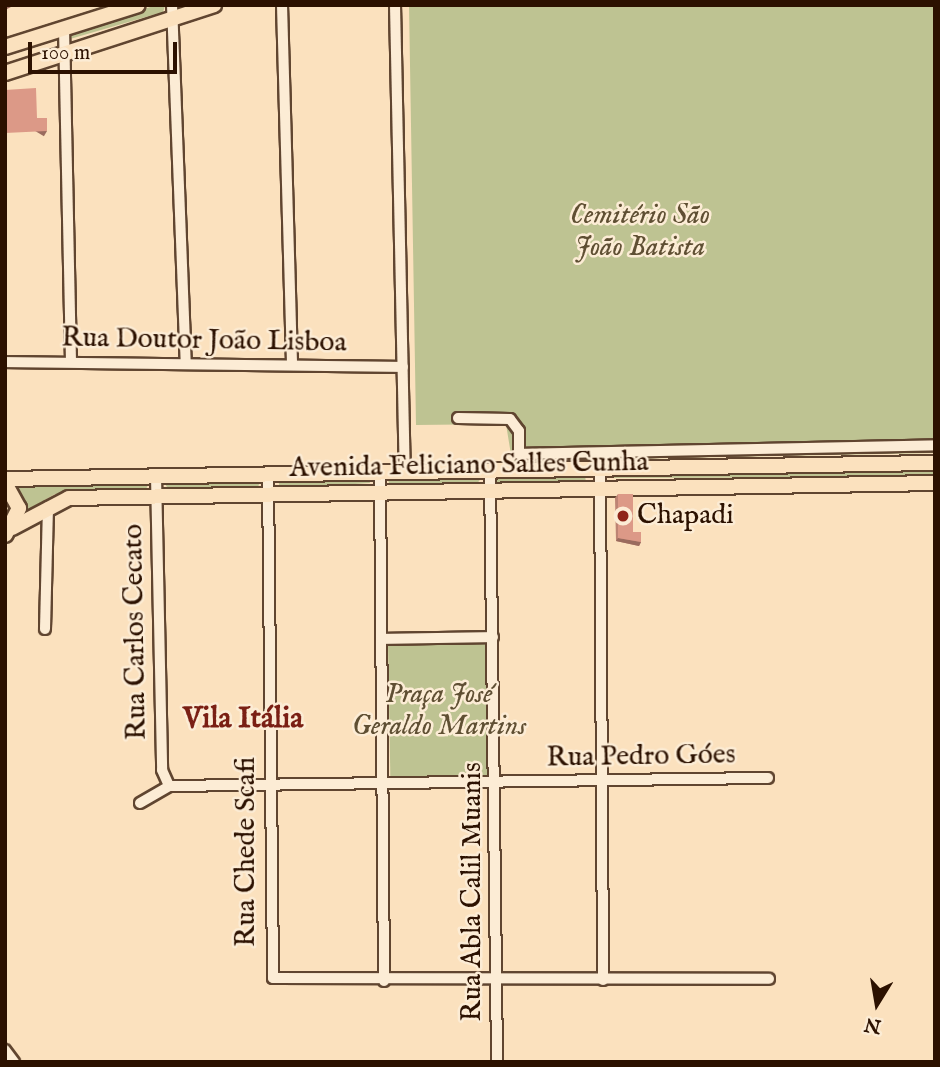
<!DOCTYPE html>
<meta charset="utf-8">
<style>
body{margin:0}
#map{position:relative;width:940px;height:1067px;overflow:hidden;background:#fbe1be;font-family:"IM FELL English",serif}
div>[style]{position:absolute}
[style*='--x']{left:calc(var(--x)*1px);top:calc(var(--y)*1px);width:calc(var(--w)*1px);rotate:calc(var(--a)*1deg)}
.green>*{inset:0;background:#bec392;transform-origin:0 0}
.roads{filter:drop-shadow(2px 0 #604530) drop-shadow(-2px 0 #604530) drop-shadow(0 2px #604530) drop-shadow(0 -2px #604530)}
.minor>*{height:10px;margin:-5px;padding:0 5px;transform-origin:5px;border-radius:5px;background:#fcecd5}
.major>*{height:14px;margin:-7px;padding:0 7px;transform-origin:7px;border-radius:7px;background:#fbe1be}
.wall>*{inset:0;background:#bd8474}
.shaded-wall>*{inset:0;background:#9a6b5e;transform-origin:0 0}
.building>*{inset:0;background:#dc9987}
.dots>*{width:19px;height:19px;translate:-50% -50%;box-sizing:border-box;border:4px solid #fcecd5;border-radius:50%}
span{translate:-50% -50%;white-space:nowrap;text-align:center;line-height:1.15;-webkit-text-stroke:5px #fcecd5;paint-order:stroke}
.park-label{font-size:28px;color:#5f4f33;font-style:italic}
.street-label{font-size:28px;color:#2c1100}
.poi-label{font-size:28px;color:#2c1100}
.left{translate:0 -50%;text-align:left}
.neighbourhood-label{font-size:30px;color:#7a1f14;font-weight:700}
.frame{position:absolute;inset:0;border:7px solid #2c1100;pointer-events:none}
.north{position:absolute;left:842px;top:969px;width:70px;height:70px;-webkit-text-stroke:5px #fcecd5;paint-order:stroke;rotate:191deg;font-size:19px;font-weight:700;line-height:28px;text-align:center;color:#2c1100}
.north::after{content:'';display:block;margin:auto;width:24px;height:32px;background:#2c1100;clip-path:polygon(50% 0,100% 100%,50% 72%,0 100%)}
.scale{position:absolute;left:28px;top:42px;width:149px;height:32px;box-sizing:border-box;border:4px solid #2c1100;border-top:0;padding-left:9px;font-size:21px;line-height:24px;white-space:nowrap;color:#2c1100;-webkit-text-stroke:5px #fcecd5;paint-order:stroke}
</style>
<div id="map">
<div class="green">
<div style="clip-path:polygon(157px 5px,165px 6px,163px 12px,70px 39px,71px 31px)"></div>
<div style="clip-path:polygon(409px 5px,935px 5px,935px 453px,512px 461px,506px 424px,416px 425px)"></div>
<div style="clip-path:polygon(935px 469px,935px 477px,606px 478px,608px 475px)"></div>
<div style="clip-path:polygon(585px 474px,586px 484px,497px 484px,494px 479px)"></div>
<div style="clip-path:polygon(387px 477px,481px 478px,477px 484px,390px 486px)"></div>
<div style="clip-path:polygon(278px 479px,369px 479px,370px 483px,280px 489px)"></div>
<div style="clip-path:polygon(260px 480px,258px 488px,169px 490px,165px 484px)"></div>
<div style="clip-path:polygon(149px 483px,145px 491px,55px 494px,24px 512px,15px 486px)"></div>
<div style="left:488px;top:642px;width:136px;height:100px;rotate:89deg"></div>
</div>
<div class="roads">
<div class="minor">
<div style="--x:172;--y:5;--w:357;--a:87.8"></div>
<div style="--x:282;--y:5;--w:360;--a:88.4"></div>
<div style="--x:395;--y:5;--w:468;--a:88.8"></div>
<div style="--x:64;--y:28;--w:334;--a:88.8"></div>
<div style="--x:5;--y:362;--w:398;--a:0.7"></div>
<div style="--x:458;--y:418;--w:52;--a:1.1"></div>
<div style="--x:510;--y:419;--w:15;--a:53"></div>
<div style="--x:519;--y:431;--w:23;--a:90"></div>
<div style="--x:519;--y:454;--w:416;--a:-1.2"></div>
<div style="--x:600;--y:467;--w:513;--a:89.66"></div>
<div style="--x:490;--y:471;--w:591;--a:89.32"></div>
<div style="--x:268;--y:474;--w:504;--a:89.43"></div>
<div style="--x:273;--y:978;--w:496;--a:0.1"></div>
<div style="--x:380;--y:474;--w:507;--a:89.55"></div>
<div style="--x:156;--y:476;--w:294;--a:88.8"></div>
<div style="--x:162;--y:770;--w:17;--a:66"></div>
<div style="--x:45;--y:629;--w:122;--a:-88.6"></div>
<div style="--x:382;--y:639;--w:111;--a:-1"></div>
<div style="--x:140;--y:803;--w:34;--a:-30"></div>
<div style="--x:169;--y:786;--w:599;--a:-0.77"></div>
<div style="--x:5;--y:1050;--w:15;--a:53"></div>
</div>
<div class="major">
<div style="--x:5;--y:47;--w:139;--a:-17.5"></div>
<div style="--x:5;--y:73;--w:220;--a:-18"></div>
<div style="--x:5;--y:479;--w:930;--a:-0.99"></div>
<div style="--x:5;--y:483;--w:29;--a:61"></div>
<div style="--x:19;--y:508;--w:30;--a:117"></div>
<div style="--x:12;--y:528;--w:64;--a:-27.8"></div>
<div style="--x:69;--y:498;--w:866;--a:-0.99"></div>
</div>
</div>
<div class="wall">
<div style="clip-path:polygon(618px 494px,633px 532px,641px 542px,639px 546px,616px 541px,615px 498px)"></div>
</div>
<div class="shaded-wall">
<div style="clip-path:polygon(5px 5px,15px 5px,5px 10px)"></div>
<div style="left:47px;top:131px;width:6px;height:42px;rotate:121deg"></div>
<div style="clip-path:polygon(618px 538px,641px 542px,639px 546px,616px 541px)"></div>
</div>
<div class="building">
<div style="clip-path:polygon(36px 88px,37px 118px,47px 118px,47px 131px,5px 133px,5px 90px)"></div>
<div style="clip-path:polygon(618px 494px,633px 494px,633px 532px,641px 532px,641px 542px,618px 538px)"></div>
</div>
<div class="dots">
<div style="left:623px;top:516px;background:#8f2418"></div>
</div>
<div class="park-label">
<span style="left:640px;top:232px">Cemitério São<br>João Batista</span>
<span style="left:439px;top:711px">Praça José<br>Geraldo Martins</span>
</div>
<div class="street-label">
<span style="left:204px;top:341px;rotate:1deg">Rua Doutor João Lisboa</span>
<span style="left:469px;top:466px;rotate:-1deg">Avenida Feliciano Salles Cunha</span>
<span style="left:136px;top:632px;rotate:-91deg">Rua Carlos Cecato</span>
<span style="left:641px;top:757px;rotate:-1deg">Rua Pedro Góes</span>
<span style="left:247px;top:852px;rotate:-90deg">Rua Chede Scafi</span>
<span style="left:473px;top:892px;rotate:-90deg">Rua Abla Calil Muanis</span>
</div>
<div class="poi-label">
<span class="left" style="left:637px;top:516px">Chapadi</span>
</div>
<div class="neighbourhood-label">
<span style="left:243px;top:719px">Vila Itália</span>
</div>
<div class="frame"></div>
<div class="north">N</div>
<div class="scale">100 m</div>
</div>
